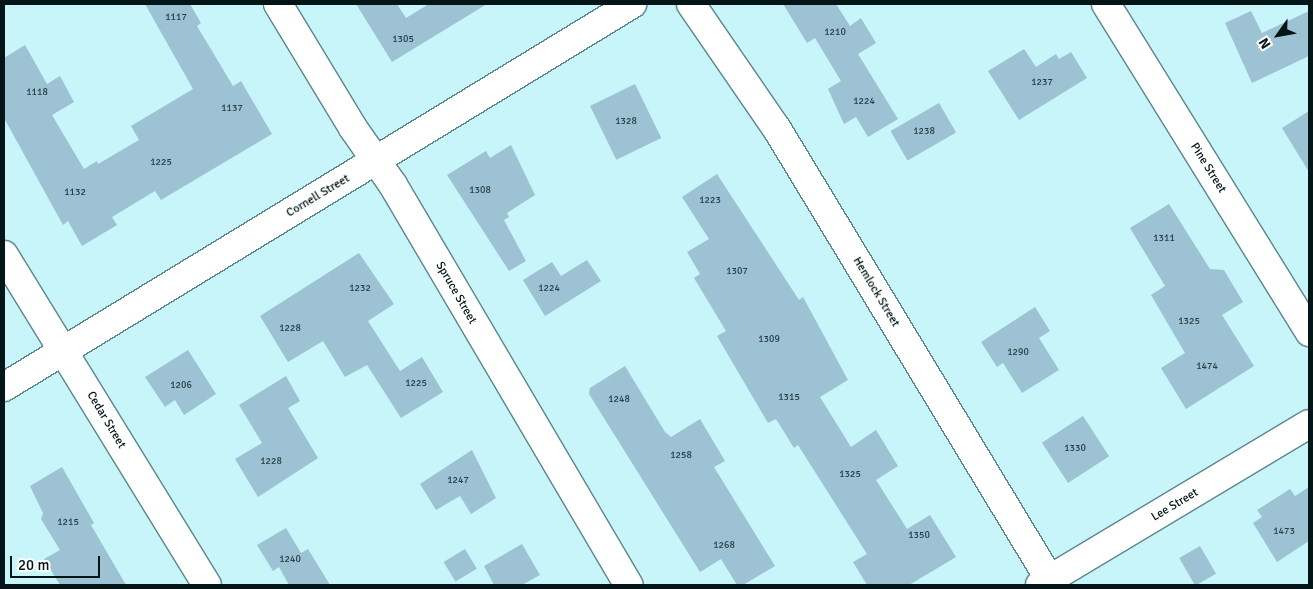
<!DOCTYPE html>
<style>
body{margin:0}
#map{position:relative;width:1313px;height:589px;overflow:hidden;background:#c7f5fa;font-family:Signika,sans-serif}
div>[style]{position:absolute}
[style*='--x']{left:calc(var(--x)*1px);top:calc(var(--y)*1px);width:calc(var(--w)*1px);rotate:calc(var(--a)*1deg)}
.building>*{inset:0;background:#9cc2d4;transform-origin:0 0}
.roads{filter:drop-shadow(1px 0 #5b878b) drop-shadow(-1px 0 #5b878b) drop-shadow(0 1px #5b878b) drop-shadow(0 -1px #5b878b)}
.street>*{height:28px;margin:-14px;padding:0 14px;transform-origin:14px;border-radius:14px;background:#fff}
.secondary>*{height:28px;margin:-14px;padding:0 14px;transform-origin:14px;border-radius:14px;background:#fff}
span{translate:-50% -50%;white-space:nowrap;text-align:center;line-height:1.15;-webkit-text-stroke:4.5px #fff;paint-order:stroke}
.number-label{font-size:10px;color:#2a4046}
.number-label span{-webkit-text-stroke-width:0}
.street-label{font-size:12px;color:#041517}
.frame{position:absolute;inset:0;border:5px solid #041517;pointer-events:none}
.north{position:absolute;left:1253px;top:10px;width:50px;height:50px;-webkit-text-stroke:4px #fff;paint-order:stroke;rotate:238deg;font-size:14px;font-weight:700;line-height:20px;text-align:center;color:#041517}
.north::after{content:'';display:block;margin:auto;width:18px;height:22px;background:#041517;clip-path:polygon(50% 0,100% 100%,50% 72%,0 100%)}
.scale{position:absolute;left:10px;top:556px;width:90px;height:22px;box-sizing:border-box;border:2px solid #041517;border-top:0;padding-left:6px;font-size:15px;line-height:18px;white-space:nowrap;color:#041517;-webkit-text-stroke:4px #fff;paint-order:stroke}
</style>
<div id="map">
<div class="building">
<div style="clip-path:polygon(145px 4px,190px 4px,201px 23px,197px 26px,233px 86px,241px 81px,272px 134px,161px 200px,155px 191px,112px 217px,117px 225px,82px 246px,68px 221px,63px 225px,4px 118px,4px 58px,25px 45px,47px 84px,60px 76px,74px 102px,52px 115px,84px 169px,97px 161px,98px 164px,139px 140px,131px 126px,193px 89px)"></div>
<div style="clip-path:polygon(356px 4px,397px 4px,406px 18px,429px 4px,487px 4px,392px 62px)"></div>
<div style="clip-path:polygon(783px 4px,836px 4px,850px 26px,861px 18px,876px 43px,858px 54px,898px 119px,868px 137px,856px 117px,844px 124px,828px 89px,841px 81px,815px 38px,807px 43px)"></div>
<div style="clip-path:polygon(1251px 11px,1262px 33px,1309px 11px,1309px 56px,1252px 83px,1225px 23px)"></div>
<div style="clip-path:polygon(1024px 49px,1036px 67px,1056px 54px,1059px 59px,1071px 52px,1087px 78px,1019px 120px,988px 71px)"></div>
<div style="left:635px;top:84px;width:60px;height:50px;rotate:64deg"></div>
<div style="left:939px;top:103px;width:34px;height:56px;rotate:60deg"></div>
<div style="clip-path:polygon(1309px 111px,1309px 172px,1282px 128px)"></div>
<div style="clip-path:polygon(511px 145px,535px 195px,507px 213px,509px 217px,504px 220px,526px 261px,509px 271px,447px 175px,486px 151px,490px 158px)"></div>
<div style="clip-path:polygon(717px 174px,799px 300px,803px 297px,848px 380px,820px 397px,851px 447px,876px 430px,898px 466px,876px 480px,907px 529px,930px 515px,956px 557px,909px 585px,867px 585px,853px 562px,867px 554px,798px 445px,794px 448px,776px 419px,768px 423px,717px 336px,726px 331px,694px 278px,700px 274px,687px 252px,709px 239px,682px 197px)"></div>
<div style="clip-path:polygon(1169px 204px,1210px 269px,1224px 270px,1243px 302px,1222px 315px,1254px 366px,1186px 409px,1161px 368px,1185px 353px,1151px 295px,1165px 286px,1130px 228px)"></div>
<div style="clip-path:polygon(359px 253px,394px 304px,368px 321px,400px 371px,422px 357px,443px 392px,401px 418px,367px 365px,345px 377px,323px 341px,288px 362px,260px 316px)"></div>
<div style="clip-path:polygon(587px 260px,601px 281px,545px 316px,523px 280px,552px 262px,561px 276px)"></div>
<div style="clip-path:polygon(1035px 307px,1050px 331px,1039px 338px,1059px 370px,1022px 393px,1003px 363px,997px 367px,981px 342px)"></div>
<div style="clip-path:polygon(188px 350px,216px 394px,184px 415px,175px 400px,165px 407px,145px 377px)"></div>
<div style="clip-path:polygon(625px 366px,665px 432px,671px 437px,700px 419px,725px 461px,714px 467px,775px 566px,743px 585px,737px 585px,721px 559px,700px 572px,589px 394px,590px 388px)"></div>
<div style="clip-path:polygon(286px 376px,300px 401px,288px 408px,318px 458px,258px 497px,235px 459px,262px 443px,239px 405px)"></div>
<div style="left:1083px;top:416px;width:48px;height:49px;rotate:57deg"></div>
<div style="clip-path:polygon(472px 450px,496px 498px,471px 514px,460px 496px,436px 510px,420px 484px)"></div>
<div style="clip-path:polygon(62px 467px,94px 523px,91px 525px,126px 585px,60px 585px,44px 559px,60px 550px,41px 519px,43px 513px,30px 486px)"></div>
<div style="clip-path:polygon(1309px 487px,1309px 541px,1277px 562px,1253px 523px,1262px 517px,1257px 510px,1290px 489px,1295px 496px)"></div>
<div style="clip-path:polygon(286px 528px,301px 553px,308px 549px,330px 585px,289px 585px,279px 567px,273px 571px,257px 545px)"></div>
<div style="clip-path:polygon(522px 544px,540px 575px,522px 585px,494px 585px,484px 566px)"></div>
<div style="left:1200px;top:546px;width:32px;height:24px;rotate:60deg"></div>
<div style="left:465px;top:549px;width:23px;height:25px;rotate:59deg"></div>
</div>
<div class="roads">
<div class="street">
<div style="--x:278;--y:4;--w:145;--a:58.8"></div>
<div style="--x:353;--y:128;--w:70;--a:54.9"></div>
<div style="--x:393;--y:185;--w:464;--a:59.5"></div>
<div style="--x:691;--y:4;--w:152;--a:55.5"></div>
<div style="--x:777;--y:129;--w:533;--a:58.82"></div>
<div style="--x:1106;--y:4;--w:386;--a:58.2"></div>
<div style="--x:4;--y:255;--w:387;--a:58.4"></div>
<div style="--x:1040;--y:585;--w:313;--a:-30.9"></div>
</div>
<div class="secondary">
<div style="--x:4;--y:387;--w:736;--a:-31.38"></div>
</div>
</div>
<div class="number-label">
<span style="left:176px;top:18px">1117</span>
<span style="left:835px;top:33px">1210</span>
<span style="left:403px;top:40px">1305</span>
<span style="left:1042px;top:83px">1237</span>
<span style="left:37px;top:93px">1118</span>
<span style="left:864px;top:102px">1224</span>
<span style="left:232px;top:109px">1137</span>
<span style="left:626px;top:122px">1328</span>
<span style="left:924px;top:132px">1238</span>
<span style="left:161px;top:163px">1225</span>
<span style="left:480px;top:191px">1308</span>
<span style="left:75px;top:193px">1132</span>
<span style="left:710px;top:201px">1223</span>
<span style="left:1164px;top:239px">1311</span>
<span style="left:737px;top:272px">1307</span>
<span style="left:360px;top:289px">1232</span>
<span style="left:549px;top:289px">1224</span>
<span style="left:1189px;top:322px">1325</span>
<span style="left:290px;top:329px">1228</span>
<span style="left:769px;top:340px">1309</span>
<span style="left:1018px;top:353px">1290</span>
<span style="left:1207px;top:367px">1474</span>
<span style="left:416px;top:384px">1225</span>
<span style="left:181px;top:386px">1206</span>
<span style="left:789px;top:398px">1315</span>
<span style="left:619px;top:400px">1248</span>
<span style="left:1075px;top:449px">1330</span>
<span style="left:681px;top:456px">1258</span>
<span style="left:271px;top:462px">1228</span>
<span style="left:850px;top:475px">1325</span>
<span style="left:458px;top:481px">1247</span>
<span style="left:68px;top:523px">1215</span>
<span style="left:1284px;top:532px">1473</span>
<span style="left:919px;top:536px">1350</span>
<span style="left:724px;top:546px">1268</span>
<span style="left:290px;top:560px">1240</span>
</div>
<div class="street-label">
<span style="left:1208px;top:168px;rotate:58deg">Pine Street</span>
<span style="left:318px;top:196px;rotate:-31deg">Cornell Street</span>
<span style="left:876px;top:292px;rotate:59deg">Hemlock Street</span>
<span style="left:456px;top:293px;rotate:60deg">Spruce Street</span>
<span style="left:106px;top:420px;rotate:59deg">Cedar Street</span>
<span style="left:1175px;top:505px;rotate:-31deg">Lee Street</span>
</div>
<div class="frame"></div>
<div class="north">N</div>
<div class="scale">20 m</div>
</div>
